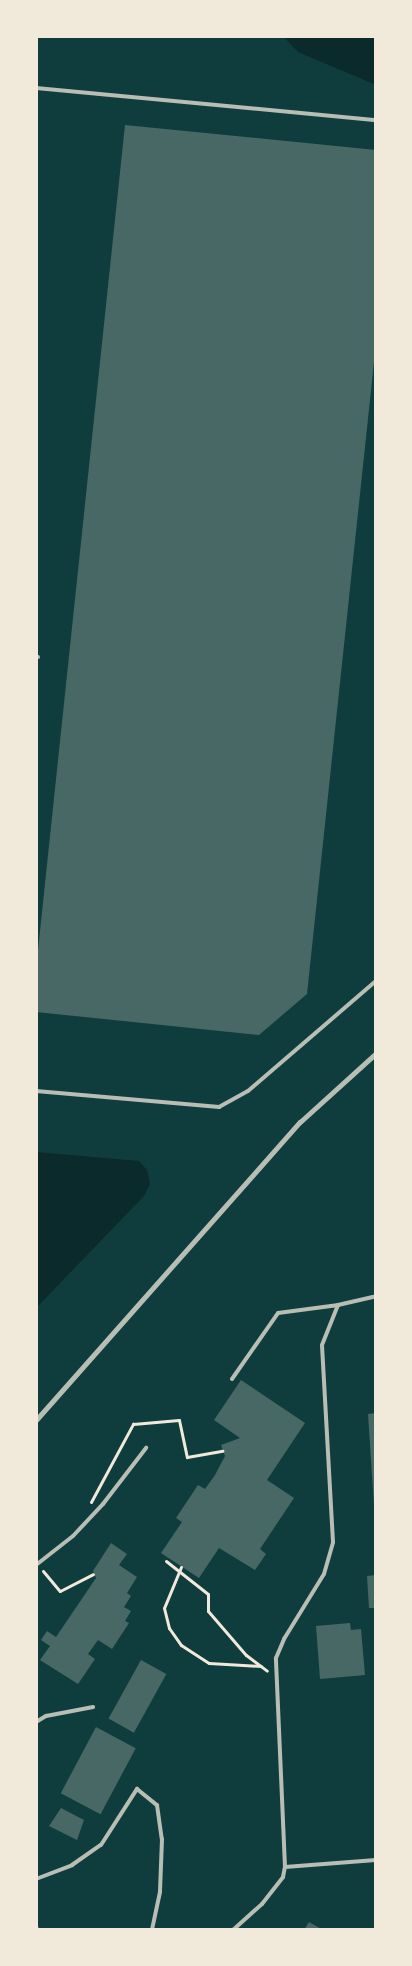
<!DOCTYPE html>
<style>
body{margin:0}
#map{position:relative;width:412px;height:1966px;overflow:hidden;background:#0f3d3e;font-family:Merriweather,serif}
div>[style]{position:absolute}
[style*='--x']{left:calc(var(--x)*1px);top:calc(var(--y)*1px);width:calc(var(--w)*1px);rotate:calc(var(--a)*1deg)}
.water>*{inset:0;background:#0a2a2b}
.building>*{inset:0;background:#486865;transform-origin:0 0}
.path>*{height:3px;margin:-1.5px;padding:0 1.5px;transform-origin:1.5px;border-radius:1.5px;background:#f1e9da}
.service>*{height:4px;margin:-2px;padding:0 2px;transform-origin:2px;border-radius:2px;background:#b8beb3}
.minor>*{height:5px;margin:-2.5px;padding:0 2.5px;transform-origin:2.5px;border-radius:2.5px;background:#b8beb3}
span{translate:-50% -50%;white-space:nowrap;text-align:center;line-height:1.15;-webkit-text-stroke:4px #f1e9da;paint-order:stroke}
.frame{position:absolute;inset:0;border:38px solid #f1e9da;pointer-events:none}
</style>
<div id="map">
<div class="water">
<div style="clip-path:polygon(283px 36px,376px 36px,376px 85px,298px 52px)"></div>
<div style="clip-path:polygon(36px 1152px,139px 1161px,147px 1170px,150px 1184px,144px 1196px,36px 1308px)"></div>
</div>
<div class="building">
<div style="clip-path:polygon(125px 125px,376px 150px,376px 343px,307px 994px,259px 1035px,36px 1012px,36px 969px)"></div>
<div style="clip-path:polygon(241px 1380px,305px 1423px,267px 1480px,294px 1498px,260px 1549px,266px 1554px,255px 1570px,219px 1548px,199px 1578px,161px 1553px,182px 1522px,176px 1518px,198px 1485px,205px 1489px,215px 1475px,225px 1456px,221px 1445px,240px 1438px,214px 1420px)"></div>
<div style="clip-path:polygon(376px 1413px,376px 1505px,374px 1505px,368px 1414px)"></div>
<div style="clip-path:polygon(111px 1543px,127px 1554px,119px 1565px,137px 1577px,127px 1593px,131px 1596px,124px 1607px,131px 1611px,125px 1621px,129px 1623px,112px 1649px,98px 1640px,88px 1654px,95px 1659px,78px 1684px,40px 1660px,50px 1646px,41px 1640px,47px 1631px,56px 1637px,96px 1578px,93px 1571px)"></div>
<div style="clip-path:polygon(376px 1575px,376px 1608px,369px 1608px,367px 1576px)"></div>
<div style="clip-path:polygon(350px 1623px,351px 1630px,361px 1629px,365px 1675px,320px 1679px,316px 1626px)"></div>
<div style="left:141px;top:1660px;width:29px;height:67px;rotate:29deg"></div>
<div style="left:96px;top:1727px;width:45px;height:75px;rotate:28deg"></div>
<div style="clip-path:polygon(61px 1808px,84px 1820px,77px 1840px,49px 1826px)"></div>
<div style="clip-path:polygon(309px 1922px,323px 1930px,304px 1930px)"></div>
</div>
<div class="path">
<div style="--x:91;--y:1502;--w:89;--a:-61.7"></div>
<div style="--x:133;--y:1424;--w:46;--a:-5"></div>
<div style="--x:179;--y:1420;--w:38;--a:78"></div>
<div style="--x:187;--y:1457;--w:36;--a:-10"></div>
<div style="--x:166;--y:1561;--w:53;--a:38.2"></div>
<div style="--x:208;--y:1594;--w:17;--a:90"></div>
<div style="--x:208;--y:1611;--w:58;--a:49.2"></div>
<div style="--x:246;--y:1655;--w:26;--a:37"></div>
<div style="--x:181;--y:1567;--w:44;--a:112.5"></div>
<div style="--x:164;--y:1608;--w:21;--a:76"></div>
<div style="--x:169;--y:1628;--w:21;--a:55"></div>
<div style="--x:181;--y:1645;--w:33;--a:33"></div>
<div style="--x:209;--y:1663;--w:52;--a:3.3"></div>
<div style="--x:43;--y:1571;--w:26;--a:50"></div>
<div style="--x:60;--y:1591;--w:37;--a:-27"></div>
</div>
<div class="service">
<div style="--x:36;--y:88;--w:342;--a:5.4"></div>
<div style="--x:36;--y:657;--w:2;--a:0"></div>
<div style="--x:36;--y:1091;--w:184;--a:5"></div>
<div style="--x:219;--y:1107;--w:33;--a:-29"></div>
<div style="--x:248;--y:1091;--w:169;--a:-40.7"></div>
<div style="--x:232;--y:1379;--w:80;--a:-55.1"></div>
<div style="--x:278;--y:1313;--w:61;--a:-7.6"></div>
<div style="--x:36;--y:1565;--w:47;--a:-38.1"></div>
<div style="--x:73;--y:1536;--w:44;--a:-46.8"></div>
<div style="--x:103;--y:1504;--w:71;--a:-52.5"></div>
<div style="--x:36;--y:1722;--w:12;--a:-31"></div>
<div style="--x:46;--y:1716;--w:48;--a:-10.8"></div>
<div style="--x:285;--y:1867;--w:91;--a:-4.4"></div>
<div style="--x:36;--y:1879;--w:39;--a:-21"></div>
<div style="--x:72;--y:1865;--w:35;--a:-35"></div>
<div style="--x:101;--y:1845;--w:67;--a:-57.3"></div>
<div style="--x:137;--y:1789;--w:26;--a:39"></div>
<div style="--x:157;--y:1805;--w:34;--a:82"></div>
<div style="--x:162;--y:1839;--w:53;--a:92.2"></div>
<div style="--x:160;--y:1892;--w:39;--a:102"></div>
<div style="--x:36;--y:1926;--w:4;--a:76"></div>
<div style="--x:233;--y:1930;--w:39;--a:-42"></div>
<div style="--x:262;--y:1904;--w:34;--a:-52"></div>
<div style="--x:283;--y:1877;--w:10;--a:-79"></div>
<div style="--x:285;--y:1867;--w:209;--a:-92.5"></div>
<div style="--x:276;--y:1658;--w:21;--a:-67"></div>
<div style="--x:284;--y:1639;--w:76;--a:-58.4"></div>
<div style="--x:324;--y:1574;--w:33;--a:-74"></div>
<div style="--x:333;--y:1542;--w:197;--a:-93.2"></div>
<div style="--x:322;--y:1345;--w:43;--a:-68.2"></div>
<div style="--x:338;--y:1305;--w:39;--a:-13"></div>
</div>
<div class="minor">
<div style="--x:36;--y:1420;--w:398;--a:-48.5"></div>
<div style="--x:300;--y:1122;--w:103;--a:-42.2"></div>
</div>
<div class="frame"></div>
</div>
